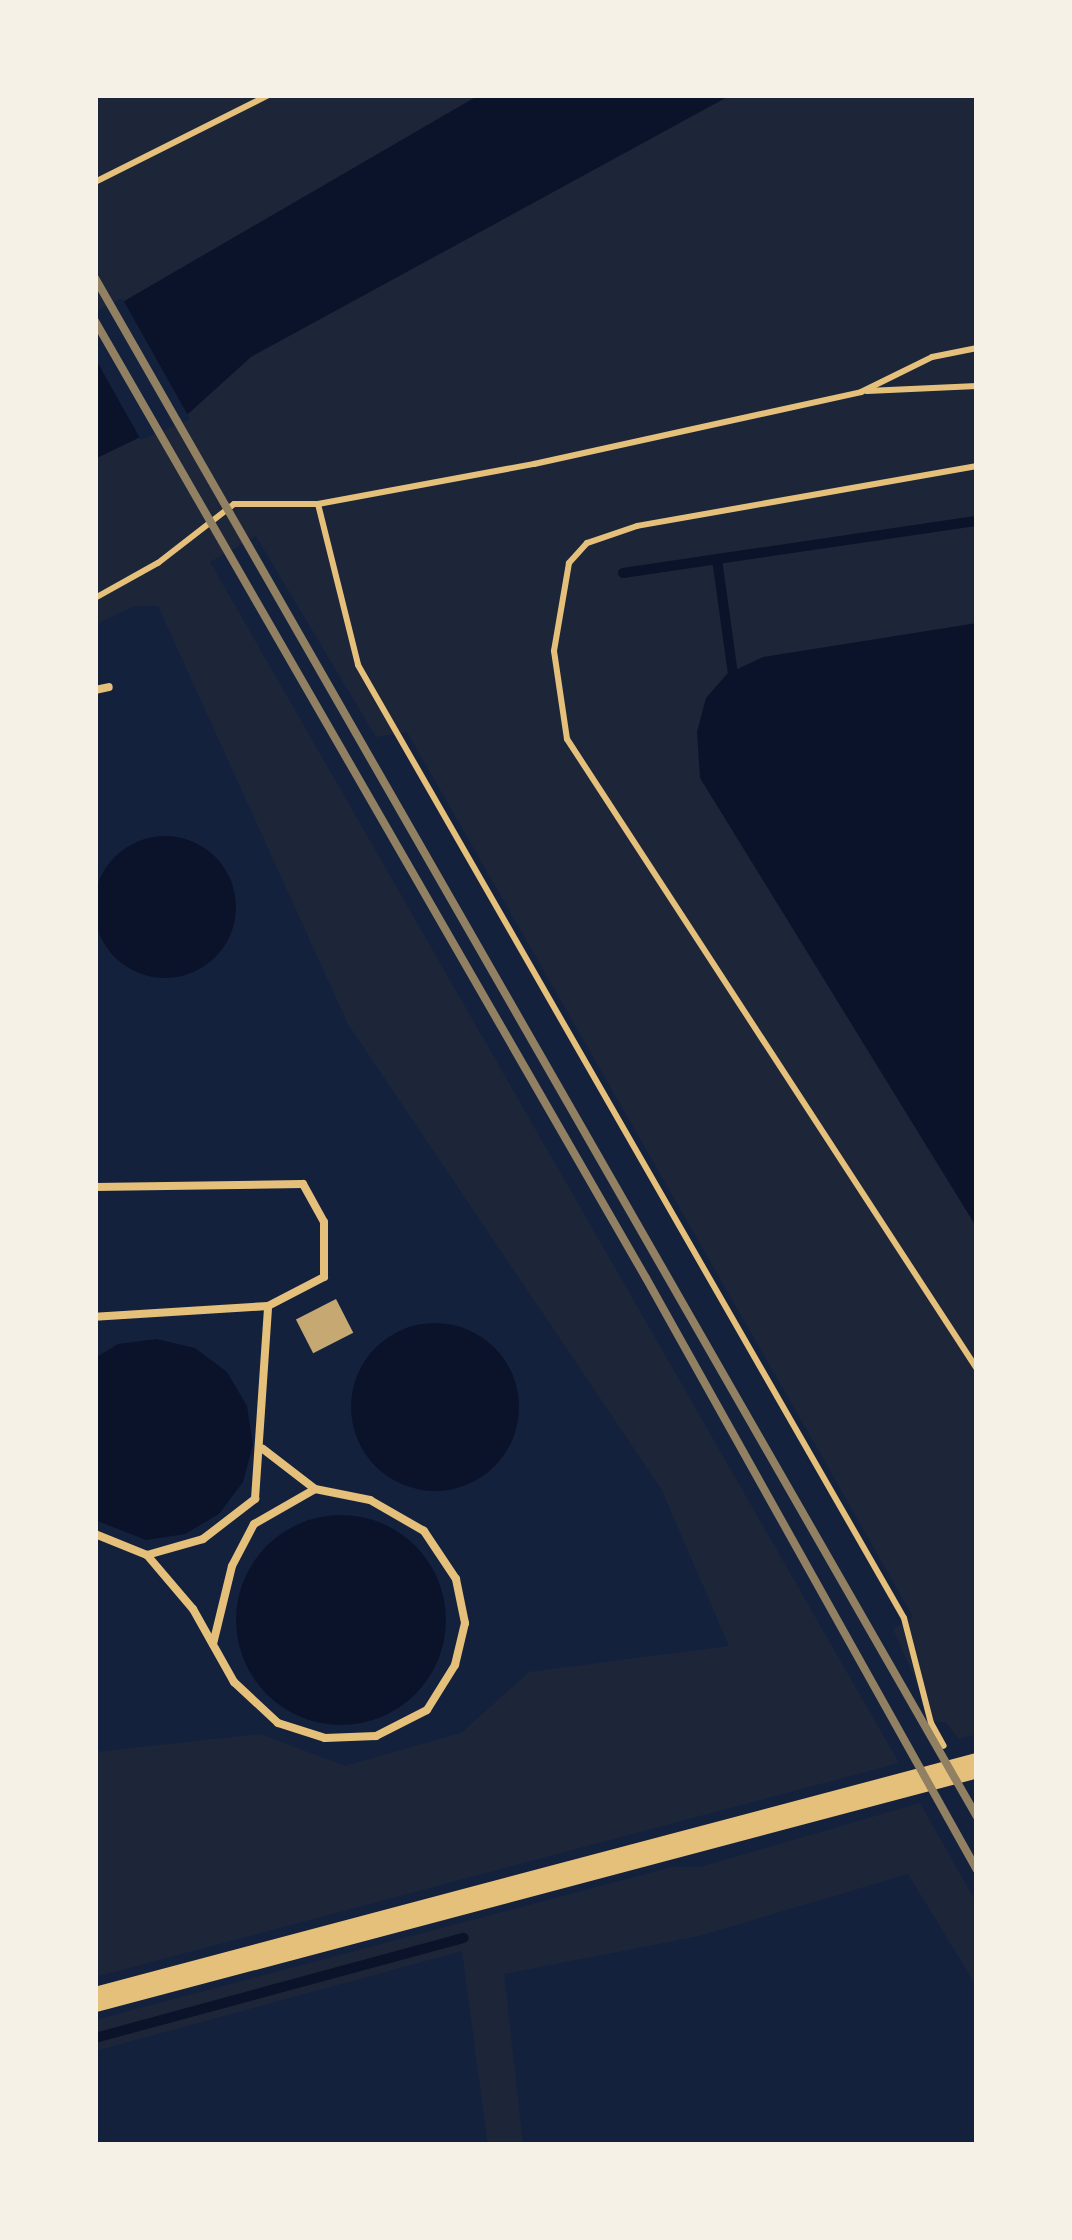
<!DOCTYPE html>
<style>
body{margin:0}
#map{position:relative;width:1072px;height:2240px;overflow:hidden;background:#14213d;font-family:"Space Grotesk",sans-serif}
div>[style]{position:absolute}
[style*='--x']{left:calc(var(--x)*1px);top:calc(var(--y)*1px);width:calc(var(--w)*1px);rotate:calc(var(--a)*1deg)}
.green>*{inset:0;background:#1d2539}
.water>*{inset:0;background:#0b132b}
.round{border-radius:50%}
.pier>*{inset:0;background:#14213d}
.stream>*{height:10px;margin:-5px;padding:0 5px;transform-origin:5px;border-radius:5px;background:#0b132b}
.building>*{inset:0;background:#c6a872;transform-origin:0 0}
.path>*{height:6px;margin:-3px;padding:0 3px;transform-origin:3px;border-radius:3px;background:#e5c07b}
.service>*{height:8px;margin:-4px;padding:0 4px;transform-origin:4px;border-radius:4px;background:#e5c07b}
.primary>*{height:25px;margin:-12.5px;padding:0 12.5px;transform-origin:12.5px;border-radius:12.5px;background:#e5c07b}
.rail>*{height:8px;margin:-4px;padding:0 4px;transform-origin:4px;border-radius:4px;background:#918062}
span{translate:-50% -50%;white-space:nowrap;text-align:center;line-height:1.15;-webkit-text-stroke:10px #f6f1e7;paint-order:stroke}
.frame{position:absolute;inset:0;border:98px solid #f6f1e7;pointer-events:none}
</style>
<div id="map">
<div class="green">
<div style="clip-path:polygon(95px 95px,977px 95px,977px 1734px,959px 1739px,945px 1722px,934px 1722px,893px 1629px,913px 1617px,828px 1467px,407px 732px,376px 737px,256px 536px,210px 562px,899px 1763px,95px 1977px,95px 1752px,260px 1734px,345px 1766px,461px 1733px,529px 1672px,729px 1646px,662px 1490px,348px 1024px,158px 606px,134px 606px,95px 625px)"></div>
<div style="clip-path:polygon(920px 1803px,977px 1904px,977px 1987px,908px 1874px,699px 1936px,504px 1974px,523px 2145px,488px 2145px,462px 1951px,95px 2051px,95px 2020px,672px 1867px,700px 1867px)"></div>
</div>
<div class="water">
<div style="clip-path:polygon(479px 95px,731px 95px,251px 357px,188px 414px,95px 459px,95px 318px)"></div>
<div style="clip-path:polygon(977px 623px,977px 1228px,700px 778px,697px 732px,706px 698px,727px 674px,763px 657px)"></div>
<div class="round" style="left:94px;top:836px;width:142px;height:142px"></div>
<div class="round" style="left:351px;top:1323px;width:168px;height:168px"></div>
<div style="clip-path:polygon(157px 1339px,195px 1348px,227px 1372px,247px 1406px,253px 1445px,243px 1482px,219px 1514px,185px 1534px,146px 1540px,95px 1520px,95px 1358px,118px 1344px)"></div>
<div class="round" style="left:236px;top:1515px;width:210px;height:210px"></div>
</div>
<div class="pier">
<div style="clip-path:polygon(122px 298px,190px 419px,141px 440px,95px 358px,95px 312px)"></div>
</div>
<div class="stream">
<div style="--x:717;--y:559;--w:123;--a:82.1"></div>
<div style="--x:623;--y:573;--w:358;--a:-8.4"></div>
<div style="--x:95;--y:2038;--w:382;--a:-15.2"></div>
</div>
<div class="building">
<div style="left:336px;top:1299px;width:38px;height:45px;rotate:63deg"></div>
</div>
<div class="path">
<div style="--x:95;--y:182;--w:195;--a:-26.6"></div>
<div style="--x:867;--y:391;--w:110;--a:-2.6"></div>
<div style="--x:977;--y:466;--w:345;--a:170"></div>
<div style="--x:637;--y:526;--w:53;--a:161.2"></div>
<div style="--x:587;--y:543;--w:27;--a:132"></div>
<div style="--x:569;--y:563;--w:89;--a:99.7"></div>
<div style="--x:554;--y:651;--w:89;--a:81.6"></div>
<div style="--x:567;--y:739;--w:752;--a:56.94"></div>
<div style="--x:318;--y:504;--w:166;--a:76"></div>
<div style="--x:358;--y:665;--w:1098;--a:60.19"></div>
<div style="--x:904;--y:1618;--w:108;--a:75.6"></div>
<div style="--x:931;--y:1723;--w:26;--a:61"></div>
<div style="--x:95;--y:598;--w:72;--a:-29.1"></div>
<div style="--x:158;--y:563;--w:96;--a:-37.8"></div>
<div style="--x:234;--y:504;--w:84;--a:0"></div>
<div style="--x:318;--y:504;--w:220;--a:-10.5"></div>
<div style="--x:534;--y:464;--w:335;--a:-12.4"></div>
<div style="--x:861;--y:392;--w:79;--a:-26.2"></div>
<div style="--x:932;--y:357;--w:46;--a:-11.3"></div>
</div>
<div class="service">
<div style="--x:95;--y:690;--w:14;--a:-12"></div>
<div style="--x:95;--y:1187;--w:208;--a:-0.8"></div>
<div style="--x:303;--y:1184;--w:43;--a:61.1"></div>
<div style="--x:324;--y:1222;--w:55;--a:90"></div>
<div style="--x:324;--y:1277;--w:63;--a:152.6"></div>
<div style="--x:268;--y:1306;--w:173;--a:176.4"></div>
<div style="--x:95;--y:1534;--w:56;--a:22"></div>
<div style="--x:147;--y:1555;--w:58;--a:-15.9"></div>
<div style="--x:203;--y:1539;--w:66;--a:-37.6"></div>
<div style="--x:255;--y:1499;--w:193;--a:-86.1"></div>
<div style="--x:147;--y:1555;--w:71;--a:49.6"></div>
<div style="--x:193;--y:1609;--w:84;--a:60.7"></div>
<div style="--x:234;--y:1682;--w:60;--a:43"></div>
<div style="--x:278;--y:1723;--w:49;--a:17.7"></div>
<div style="--x:325;--y:1738;--w:51;--a:-2.2"></div>
<div style="--x:376;--y:1736;--w:57;--a:-27"></div>
<div style="--x:427;--y:1710;--w:53;--a:-58.1"></div>
<div style="--x:455;--y:1665;--w:43;--a:-76.6"></div>
<div style="--x:465;--y:1623;--w:45;--a:-101.6"></div>
<div style="--x:456;--y:1579;--w:58;--a:-123.7"></div>
<div style="--x:424;--y:1531;--w:62;--a:-150.1"></div>
<div style="--x:370;--y:1500;--w:56;--a:-168.7"></div>
<div style="--x:315;--y:1489;--w:66;--a:-142.4"></div>
<div style="--x:213;--y:1644;--w:80;--a:-76.3"></div>
<div style="--x:232;--y:1566;--w:47;--a:-62.4"></div>
<div style="--x:254;--y:1524;--w:70;--a:-29.8"></div>
</div>
<div class="primary">
<div style="--x:95;--y:1999;--w:913;--a:-14.86"></div>
</div>
<div class="rail">
<div style="--x:95;--y:278;--w:1774;--a:60.18"></div>
<div style="--x:95;--y:321;--w:1104;--a:60.07"></div>
<div style="--x:646;--y:1278;--w:678;--a:60.79"></div>
</div>
<div class="frame"></div>
</div>
